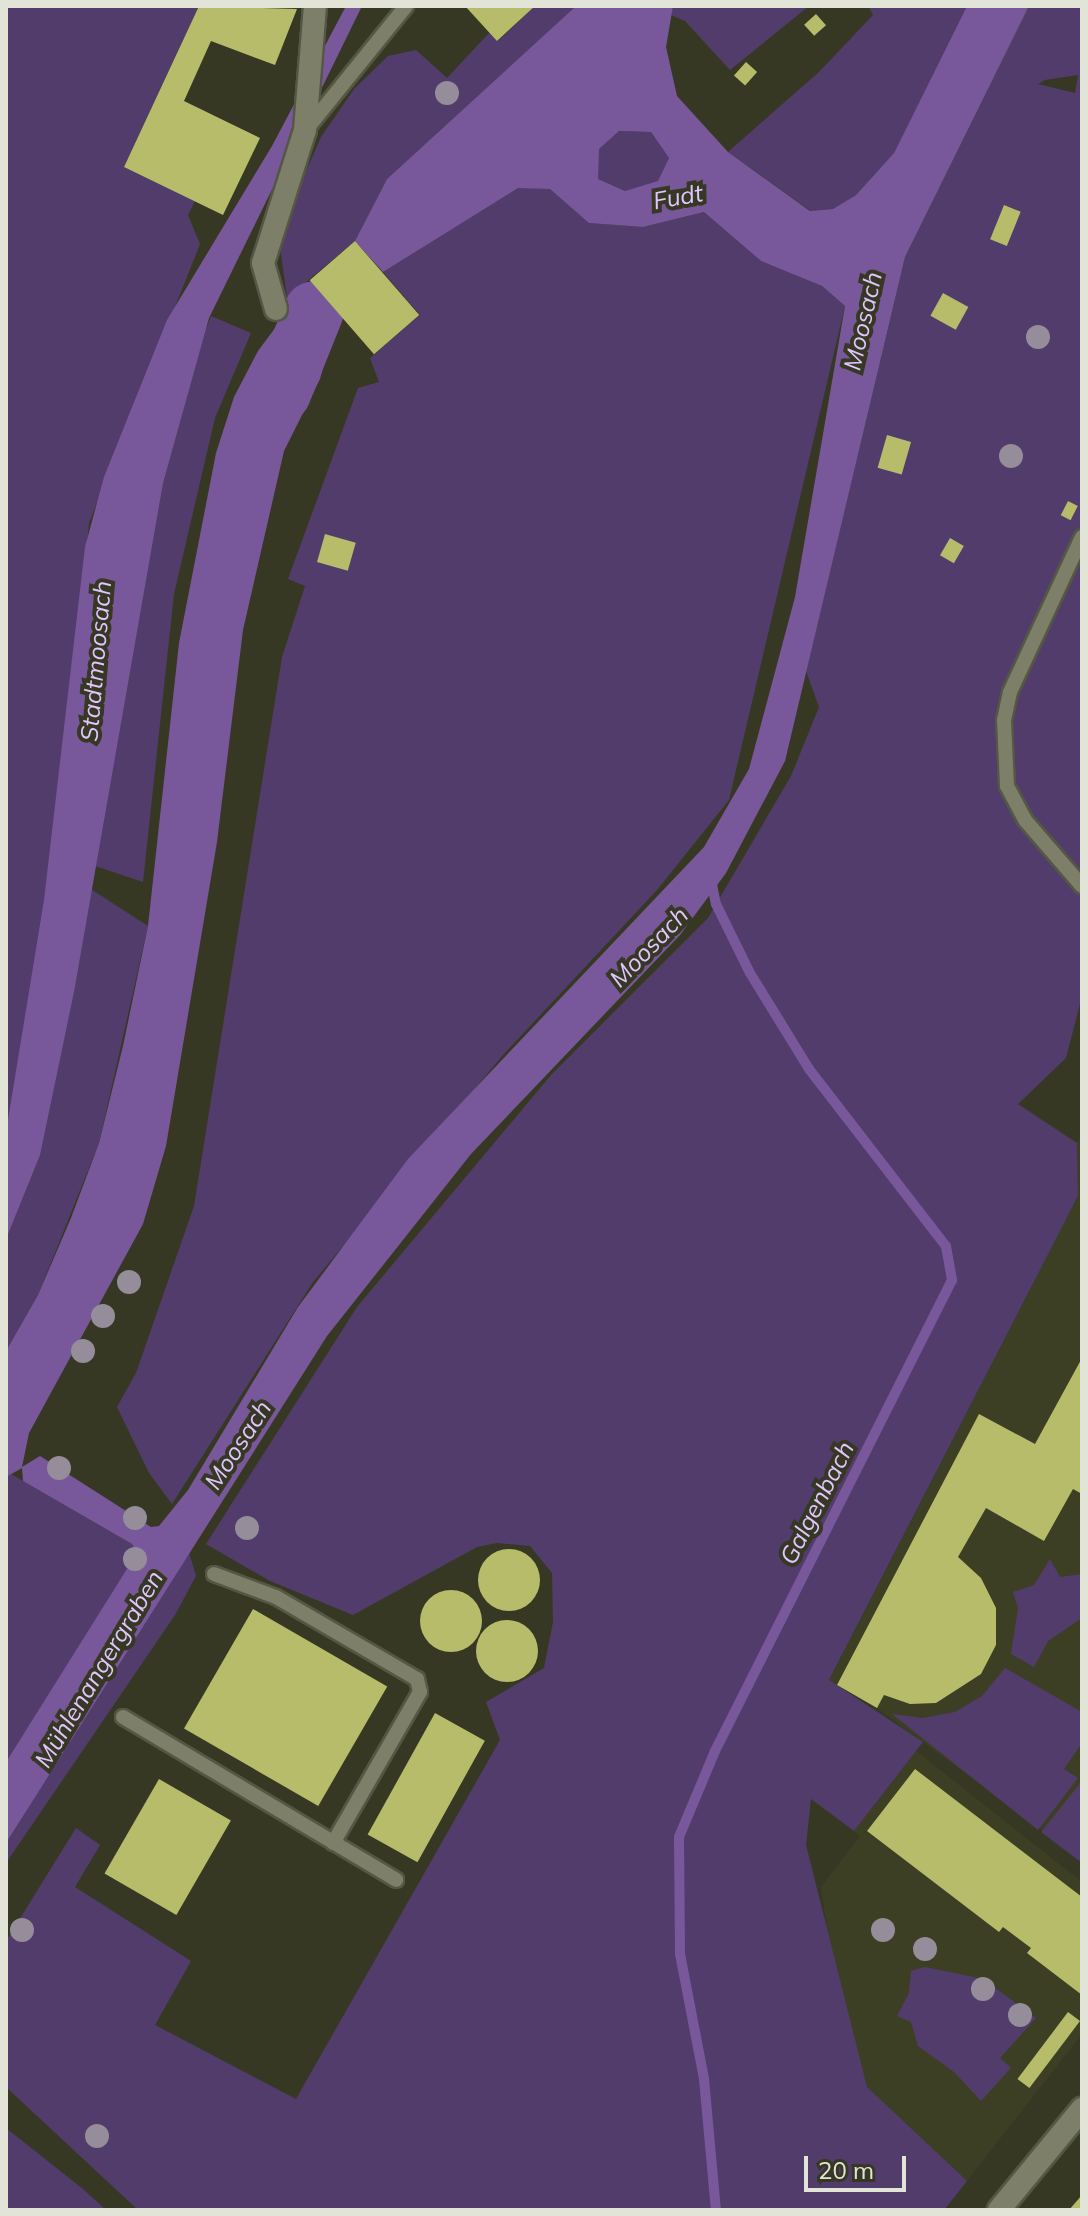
<!DOCTYPE html>
<meta charset="utf-8">
<style>
body{margin:0}
#map{position:relative;width:1088px;height:2216px;overflow:hidden;background:#373824;font-family:Mulish,sans-serif}
div>[style]{position:absolute}
[style*='--x']{left:calc(var(--x)*1px);top:calc(var(--y)*1px);width:calc(var(--w)*1px);rotate:calc(var(--a)*1deg)}
.built>*{inset:0;background:#3d3f24}
.green>*{inset:0;background:#523c6b}
.water>*{inset:0;background:#78589a}
.stream>*{height:10px;margin:-5px;padding:0 5px;transform-origin:5px;border-radius:5px;background:#78589a}
.river>*{height:60px;margin:-30px;padding:0 30px;transform-origin:30px;border-radius:30px;background:#78589a}
.building>*{inset:0;background:#b6bc6a;transform-origin:0 0}
.round{border-radius:50%}
.roads{filter:drop-shadow(2px 0 #555745) drop-shadow(-2px 0 #555745) drop-shadow(0 2px #555745) drop-shadow(0 -2px #555745)}
.service>*{height:14px;margin:-7px;padding:0 7px;transform-origin:7px;border-radius:7px;background:#7d7f68}
.minor>*{height:22px;margin:-11px;padding:0 11px;transform-origin:11px;border-radius:11px;background:#7d7f68}
.trees>*{width:24px;height:24px;margin:-12px;border-radius:50%;background:#958d99}
span{translate:-50% -50%;white-space:nowrap;text-align:center;line-height:1.15;-webkit-text-stroke:8px #373824;paint-order:stroke}
.water-label{font-size:24px;color:#dfc6ff;font-style:italic}
.frame{position:absolute;inset:0;border:8px solid #e3e4d8;pointer-events:none}
.scale{position:absolute;left:804px;top:2156px;width:102px;height:36px;box-sizing:border-box;border:4px solid #e3e4d8;border-top:0;padding-left:10px;font-size:24px;line-height:28px;white-space:nowrap;color:#e3e4d8;-webkit-text-stroke:6px #373824;paint-order:stroke}
</style>
<div id="map">
<div class="built">
<div style="clip-path:polygon(1082px 1136px,1082px 1859px,877px 1708px,829px 1681px,1078px 1196px,1077px 1143px)"></div>
<div style="clip-path:polygon(916px 1751px,1082px 1882px,1082px 2034px,955px 2196px,853px 2106px,821px 1887px,860px 1836px,854px 1831px)"></div>
</div>
<div class="green">
<div style="clip-path:polygon(6px 6px,199px 6px,124px 167px,195px 201px,188px 215px,200px 244px,89px 523px,55px 866px,148px 926px,99px 1143px,38px 1295px,6px 1351px)"></div>
<div style="clip-path:polygon(535px 6px,576px 6px,387px 179px,355px 241px,287px 298px,280px 247px,290px 208px,321px 137px,354px 89px,388px 56px,416px 50px,447px 78px,490px 32px,498px 41px)"></div>
<div style="clip-path:polygon(673px 6px,809px 6px,730px 70px,685px 21px,671px 15px)"></div>
<div style="clip-path:polygon(868px 6px,967px 6px,894px 153px,856px 195px,833px 209px,811px 211px,728px 152px,819px 72px,873px 15px)"></div>
<div style="clip-path:polygon(evenodd,1029px 6px,1082px 6px,1082px 996px,1066px 1058px,1018px 1104px,1077px 1143px,1078px 1196px,829px 1680px,923px 1742px,854px 1831px,811px 1799px,806px 1845px,867px 2087px,967px 2181px,944px 2210px,138px 2210px,6px 2087px,6px 1941px,76px 1828px,100px 1845px,75px 1887px,191px 1961px,155px 2025px,296px 2099px,500px 1740px,486px 1702px,544px 1668px,553px 1622px,552px 1573px,530px 1546px,497px 1543px,477px 1547px,353px 1615px,270px 1581px,206px 1544px,357px 1307px,551px 1075px,708px 918px,791px 776px,819px 707px,806px 671px,905px 257px,1029px 6px,1078px 75px,1075px 93px,1038px 84px,1045px 80px,1078px 75px)"></div>
<div style="clip-path:polygon(619px 131px,651px 132px,669px 158px,658px 182px,625px 191px,598px 179px,598px 149px)"></div>
<div style="clip-path:polygon(518px 187px,550px 189px,590px 223px,643px 227px,704px 212px,761px 261px,822px 286px,845px 306px,729px 800px,657px 890px,503px 1055px,313px 1282px,172px 1504px,149px 1473px,117px 1407px,136px 1373px,194px 1206px,282px 657px,305px 586px,288px 579px,358px 388px,379px 382px,370px 358px,420px 315px,383px 272px)"></div>
<div style="clip-path:polygon(211px 316px,251px 333px,215px 418px,174px 594px,143px 882px,92px 865px,126px 583px,174px 411px)"></div>
<div style="clip-path:polygon(11px 1474px,132px 1544px,138px 1553px,6px 1762px,6px 1477px)"></div>
<div style="clip-path:polygon(188px 1549px,196px 1576px,175px 1615px,6px 1863px,6px 1843px)"></div>
<div style="clip-path:polygon(1050px 1559px,1060px 1577px,1082px 1574px,1082px 1618px,1048px 1641px,1034px 1667px,1011px 1654px,1018px 1608px,1013px 1592px,1034px 1585px)"></div>
<div style="clip-path:polygon(1005px 1668px,1082px 1712px,1082px 1743px,1064px 1769px,1078px 1778px,1038px 1830px,892px 1714px,923px 1718px,955px 1712px,982px 1696px)"></div>
<div style="clip-path:polygon(1082px 1781px,1082px 1863px,1041px 1832px)"></div>
<div style="clip-path:polygon(925px 1967px,983px 1979px,1036px 2018px,1000px 2058px,1011px 2068px,981px 2101px,954px 2072px,918px 2046px,911px 2022px,897px 2016px,909px 1993px,911px 1971px)"></div>
<div style="clip-path:polygon(6px 2128px,83px 2189px,106px 2210px,6px 2210px)"></div>
</div>
<div class="water">
<div style="clip-path:polygon(346px 6px,362px 6px,209px 318px,163px 483px,74px 992px,40px 1155px,6px 1239px,6px 1132px,44px 900px,85px 547px,104px 477px,167px 320px,272px 146px)"></div>
<div style="clip-path:polygon(evenodd,576px 6px,673px 6px,666px 47px,677px 96px,728px 152px,810px 211px,833px 209px,856px 195px,894px 153px,967px 6px,1029px 6px,905px 257px,785px 761px,726px 873px,680px 935px,471px 1154px,327px 1336px,6px 1843px,6px 1762px,137px 1553px,132px 1544px,23px 1481px,22px 1468px,6px 1477px,6px 1351px,38px 1295px,71px 1218px,99px 1143px,123px 1046px,148px 926px,179px 643px,216px 453px,234px 397px,258px 351px,295px 301px,331px 339px,320px 379px,284px 451px,243px 630px,217px 842px,166px 1146px,143px 1224px,29px 1433px,22px 1467px,40px 1456px,151px 1527px,159px 1526px,188px 1490px,298px 1307px,408px 1159px,704px 847px,749px 769px,795px 597px,845px 306px,822px 286px,761px 261px,704px 212px,643px 227px,589px 223px,550px 189px,518px 188px,383px 272px,355px 241px,387px 179px,576px 6px,619px 131px,651px 132px,669px 158px,658px 181px,625px 191px,598px 179px,599px 149px,619px 131px)"></div>
</div>
<div class="stream">
<div style="--x:711;--y:879;--w:25;--a:79"></div>
<div style="--x:716;--y:904;--w:77;--a:63.8"></div>
<div style="--x:750;--y:973;--w:113;--a:58.4"></div>
<div style="--x:809;--y:1069;--w:224;--a:52.3"></div>
<div style="--x:946;--y:1246;--w:35;--a:80"></div>
<div style="--x:952;--y:1280;--w:527;--a:116.71"></div>
<div style="--x:715;--y:1751;--w:93;--a:112.7"></div>
<div style="--x:679;--y:1837;--w:117;--a:89.5"></div>
<div style="--x:680;--y:1954;--w:127;--a:79.1"></div>
<div style="--x:704;--y:2079;--w:132;--a:84.8"></div>
</div>
<div class="river">
<div style="--x:281;--y:393;--w:88;--a:-68.1"></div>
</div>
<div class="building">
<div style="clip-path:polygon(199px 6px,297px 9px,275px 65px,211px 41px,184px 101px,260px 138px,223px 215px,124px 167px)"></div>
<div style="clip-path:polygon(465px 6px,535px 6px,497px 41px)"></div>
<div style="left:816px;top:14px;width:15px;height:16px;rotate:48deg"></div>
<div style="left:746px;top:62px;width:15px;height:18px;rotate:42deg"></div>
<div style="left:1004px;top:205px;width:18px;height:37px;rotate:22deg"></div>
<div style="left:355px;top:241px;width:98px;height:60px;rotate:49deg"></div>
<div style="left:943px;top:293px;width:29px;height:26px;rotate:29deg"></div>
<div style="left:887px;top:435px;width:25px;height:34px;rotate:16deg"></div>
<div style="left:1068px;top:501px;width:11px;height:16px;rotate:27deg"></div>
<div style="left:325px;top:534px;width:32px;height:29px;rotate:16deg"></div>
<div style="left:950px;top:538px;width:16px;height:20px;rotate:30deg"></div>
<div style="clip-path:polygon(1082px 1358px,1082px 1494px,1073px 1489px,1044px 1541px,986px 1508px,958px 1557px,981px 1578px,996px 1608px,996px 1645px,981px 1674px,936px 1703px,910px 1704px,884px 1695px,877px 1708px,837px 1685px,979px 1414px,1035px 1444px)"></div>
<div class="round" style="left:478px;top:1549px;width:62px;height:62px"></div>
<div class="round" style="left:420px;top:1590px;width:62px;height:62px"></div>
<div style="left:253px;top:1609px;width:155px;height:138px;rotate:30deg"></div>
<div class="round" style="left:476px;top:1620px;width:62px;height:62px"></div>
<div style="left:435px;top:1713px;width:57px;height:139px;rotate:29deg"></div>
<div style="clip-path:polygon(915px 1769px,1082px 1897px,1082px 1995px,1027px 1953px,1031px 1948px,1003px 1927px,999px 1932px,867px 1831px)"></div>
<div style="left:159px;top:1779px;width:83px;height:109px;rotate:30deg"></div>
<div style="left:1068px;top:2012px;width:15px;height:84px;rotate:37deg"></div>
<div style="clip-path:polygon(1082px 2195px,1082px 2210px,1069px 2210px)"></div>
</div>
<div class="roads">
<div class="service">
<div style="--x:306;--y:130;--w:159;--a:-51.1"></div>
<div style="--x:1082;--y:537;--w:171;--a:114.9"></div>
<div style="--x:1010;--y:692;--w:29;--a:102"></div>
<div style="--x:1004;--y:720;--w:66;--a:87.4"></div>
<div style="--x:1007;--y:786;--w:38;--a:62"></div>
<div style="--x:1025;--y:820;--w:87;--a:49.2"></div>
<div style="--x:214;--y:1574;--w:66;--a:20.4"></div>
<div style="--x:276;--y:1597;--w:163;--a:30.2"></div>
<div style="--x:417;--y:1679;--w:13;--a:77"></div>
<div style="--x:420;--y:1692;--w:174;--a:119.9"></div>
<div style="--x:123;--y:1717;--w:318;--a:30.8"></div>
</div>
<div class="minor">
<div style="--x:276;--y:309;--w:48;--a:-105.8"></div>
<div style="--x:263;--y:263;--w:139;--a:-72.5"></div>
<div style="--x:305;--y:130;--w:124;--a:-85.4"></div>
<div style="--x:999;--y:2210;--w:131;--a:-50.6"></div>
</div>
</div>
<div class="trees">
<div style="left:447px;top:93px"></div>
<div style="left:1038px;top:337px"></div>
<div style="left:1011px;top:456px"></div>
<div style="left:129px;top:1282px"></div>
<div style="left:103px;top:1316px"></div>
<div style="left:83px;top:1351px"></div>
<div style="left:59px;top:1468px"></div>
<div style="left:135px;top:1518px"></div>
<div style="left:247px;top:1528px"></div>
<div style="left:135px;top:1559px"></div>
<div style="left:22px;top:1930px"></div>
<div style="left:883px;top:1930px"></div>
<div style="left:925px;top:1949px"></div>
<div style="left:983px;top:1989px"></div>
<div style="left:1020px;top:2015px"></div>
<div style="left:97px;top:2136px"></div>
</div>
<div class="water-label">
<span style="left:678px;top:197px;rotate:-10deg">Fudt</span>
<span style="left:863px;top:321px;rotate:-77deg">Moosach</span>
<span style="left:96px;top:661px;rotate:-85deg">Stadtmoosach</span>
<span style="left:649px;top:947px;rotate:-46deg">Moosach</span>
<span style="left:238px;top:1445px;rotate:-57deg">Moosach</span>
<span style="left:817px;top:1503px;rotate:-63deg">Galgenbach</span>
<span style="left:99px;top:1669px;rotate:-59deg">Mühlenangergraben</span>
</div>
<div class="frame"></div>
<div class="scale">20 m</div>
</div>
